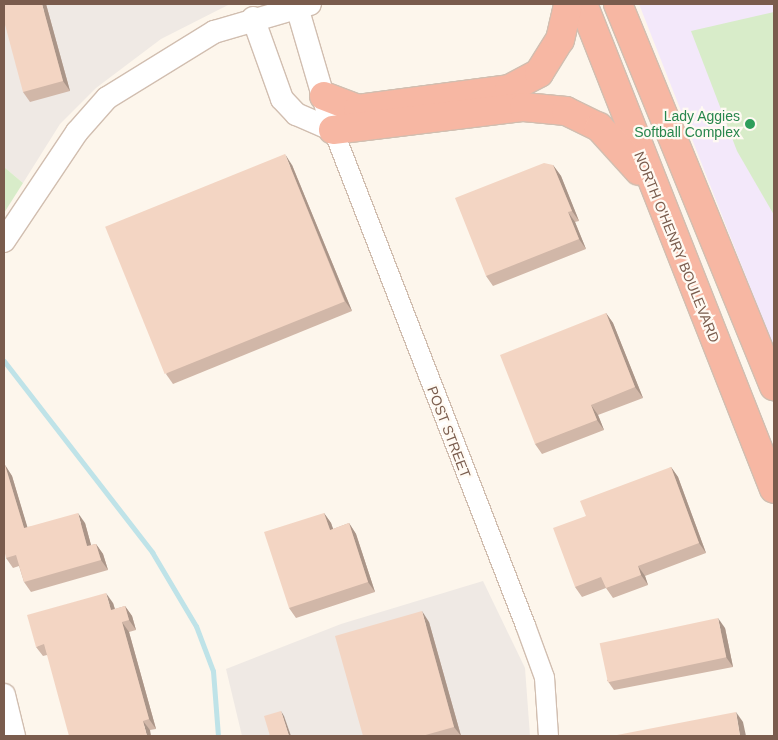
<!DOCTYPE html>
<style>
body{margin:0}
#map{position:relative;width:778px;height:740px;overflow:hidden;background:#fdf6ec;font-family:Helvetica,sans-serif}
div>[style]{position:absolute}
[style*='--x']{left:calc(var(--x)*1px);top:calc(var(--y)*1px);width:calc(var(--w)*1px);rotate:calc(var(--a)*1deg)}
.industrial>*{inset:0;background:#efe9e4}
.education>*{inset:0;background:#f3e8fa}
.green>*{inset:0;background:#d8ecc9}
.stream>*{height:5px;margin:-2.5px;padding:0 2.5px;transform-origin:2.5px;border-radius:2.5px;background:#bfe3e8}
.roads{filter:drop-shadow(1px 0 #d1beb0) drop-shadow(-1px 0 #d1beb0) drop-shadow(0 1px #d1beb0) drop-shadow(0 -1px #d1beb0)}
.minor>*{height:19px;margin:-9.5px;padding:0 9.5px;transform-origin:9.5px;border-radius:9.5px;background:#fff}
.tertiary>*{height:22px;margin:-11px;padding:0 11px;transform-origin:11px;border-radius:11px;background:#fff}
.motorway>*{height:28px;margin:-14px;padding:0 14px;transform-origin:14px;border-radius:14px;background:#f7b7a3}
.wall>*{inset:0;background:#d1b7a8}
.shaded-wall>*{inset:0;background:#aa9588}
.building>*{inset:0;background:#f3d5c3;transform-origin:0 0}
.dots>*{width:14px;height:14px;translate:-50% -50%;box-sizing:border-box;border:2px solid #fffaf3;border-radius:50%}
span{translate:-50% -50%;white-space:nowrap;text-align:center;line-height:1.15;-webkit-text-stroke:4.5px #fffaf3;paint-order:stroke}
.leisure-label{font-size:14px;color:#27864d}
.right{translate:-100% -50%;text-align:right}
.street-label{font-size:14px;color:#7a5c4d}
.frame{position:absolute;inset:0;border:5px solid #7a5c4d;pointer-events:none}
</style>
<div id="map">
<div class="industrial">
<div style="clip-path:polygon(4px 4px,230px 4px,161px 39px,96px 88px,60px 124px,23px 183px,4px 167px)"></div>
<div style="clip-path:polygon(483px 581px,525px 668px,530px 736px,242px 736px,226px 669px,341px 624px)"></div>
</div>
<div class="education">
<div style="clip-path:polygon(639px 4px,774px 4px,774px 348px)"></div>
</div>
<div class="green">
<div style="clip-path:polygon(774px 12px,774px 215px,737px 151px,691px 31px)"></div>
<div style="clip-path:polygon(4px 167px,23px 183px,4px 213px)"></div>
</div>
<div class="stream">
<div style="--x:4;--y:361;--w:242;--a:52.2"></div>
<div style="--x:152;--y:552;--w:86;--a:59.3"></div>
<div style="--x:196;--y:626;--w:48;--a:69.3"></div>
<div style="--x:213;--y:671;--w:65;--a:85.6"></div>
</div>
<div class="roads">
<div class="minor">
<div style="--x:333;--y:130;--w:531;--a:68.8"></div>
<div style="--x:525;--y:625;--w:55;--a:69.9"></div>
<div style="--x:544;--y:677;--w:59;--a:86.1"></div>
</div>
<div class="tertiary">
<div style="--x:297;--y:7;--w:110;--a:73.7"></div>
<div style="--x:253;--y:18;--w:86;--a:70.3"></div>
<div style="--x:282;--y:99;--w:21;--a:47"></div>
<div style="--x:296;--y:114;--w:40;--a:23.4"></div>
<div style="--x:4;--y:241;--w:131;--a:-56.2"></div>
<div style="--x:77;--y:132;--w:45;--a:-48.6"></div>
<div style="--x:107;--y:98;--w:126;--a:-31.7"></div>
<div style="--x:214;--y:32;--w:100;--a:-16.3"></div>
<div style="--x:4;--y:695;--w:42;--a:76.3"></div>
</div>
<div class="motorway">
<div style="--x:583;--y:4;--w:521;--a:68.5"></div>
<div style="--x:618;--y:4;--w:413;--a:67.8"></div>
<div style="--x:324;--y:96;--w:36;--a:21"></div>
<div style="--x:358;--y:109;--w:152;--a:-7.5"></div>
<div style="--x:509;--y:89;--w:34;--a:-28"></div>
<div style="--x:539;--y:73;--w:39;--a:-58"></div>
<div style="--x:560;--y:40;--w:37;--a:-77"></div>
<div style="--x:333;--y:130;--w:192;--a:-6.9"></div>
<div style="--x:524;--y:107;--w:42;--a:5.4"></div>
<div style="--x:566;--y:111;--w:37;--a:26"></div>
<div style="--x:599;--y:127;--w:59;--a:47.7"></div>
</div>
</div>
<div class="wall">
<div style="clip-path:polygon(46px 4px,70px 91px,30px 102px,23px 92px)"></div>
<div style="clip-path:polygon(292px 165px,352px 311px,173px 384px,166px 374px)"></div>
<div style="clip-path:polygon(553px 165px,561px 176px,579px 221px,575px 222px,586px 249px,493px 286px,486px 276px)"></div>
<div style="clip-path:polygon(606px 313px,613px 323px,643px 398px,598px 415px,604px 430px,542px 454px,535px 444px)"></div>
<div style="clip-path:polygon(5px 465px,12px 476px,27px 527px,85px 523px,91px 545px,96px 544px,103px 554px,108px 570px,31px 592px,24px 582px,19px 566px,13px 568px,6px 558px)"></div>
<div style="clip-path:polygon(671px 467px,678px 477px,706px 553px,645px 576px,648px 585px,613px 598px,606px 588px,582px 597px,575px 587px,586px 516px)"></div>
<div style="clip-path:polygon(324px 513px,331px 523px,333px 529px,349px 523px,356px 534px,375px 592px,296px 618px,289px 608px)"></div>
<div style="clip-path:polygon(113px 603px,115px 609px,125px 606px,132px 616px,136px 630px,129px 632px,156px 729px,150px 730px,47px 655px,43px 656px,36px 647px)"></div>
<div style="clip-path:polygon(429px 622px,461px 736px,363px 736px)"></div>
<div style="clip-path:polygon(725px 628px,733px 667px,614px 690px,607px 680px)"></div>
</div>
<div class="shaded-wall">
<div style="clip-path:polygon(42px 4px,46px 4px,70px 91px,63px 81px)"></div>
<div style="clip-path:polygon(285px 154px,292px 165px,352px 311px,345px 301px)"></div>
<div style="clip-path:polygon(553px 165px,561px 176px,579px 221px,572px 211px)"></div>
<div style="clip-path:polygon(568px 212px,575px 222px,586px 249px,579px 239px)"></div>
<div style="clip-path:polygon(606px 313px,613px 323px,643px 398px,635px 387px)"></div>
<div style="clip-path:polygon(591px 405px,598px 415px,604px 430px,597px 420px)"></div>
<div style="clip-path:polygon(5px 465px,12px 476px,31px 539px,24px 528px)"></div>
<div style="clip-path:polygon(671px 467px,678px 477px,706px 553px,699px 543px)"></div>
<div style="clip-path:polygon(78px 513px,85px 523px,94px 556px,87px 546px)"></div>
<div style="clip-path:polygon(324px 513px,331px 523px,337px 540px,330px 530px)"></div>
<div style="clip-path:polygon(349px 523px,356px 534px,375px 592px,368px 582px)"></div>
<div style="clip-path:polygon(96px 544px,103px 554px,108px 570px,101px 560px)"></div>
<div style="clip-path:polygon(638px 566px,645px 576px,648px 585px,641px 575px)"></div>
<div style="clip-path:polygon(106px 593px,113px 603px,118px 620px,111px 610px)"></div>
<div style="clip-path:polygon(125px 606px,132px 616px,136px 630px,129px 620px)"></div>
<div style="clip-path:polygon(422px 611px,429px 622px,461px 736px,454px 727px)"></div>
<div style="clip-path:polygon(718px 618px,725px 628px,733px 667px,726px 657px)"></div>
<div style="clip-path:polygon(122px 622px,129px 632px,156px 729px,149px 719px)"></div>
<div style="clip-path:polygon(281px 711px,284px 716px,291px 736px,289px 736px)"></div>
<div style="clip-path:polygon(736px 712px,743px 722px,746px 736px,740px 736px)"></div>
<div style="clip-path:polygon(143px 721px,150px 730px,151px 736px,147px 736px)"></div>
</div>
<div class="building">
<div style="clip-path:polygon(4px 4px,42px 4px,63px 81px,23px 92px,4px 21px)"></div>
<div style="left:285px;top:154px;width:159px;height:194px;rotate:68deg"></div>
<div style="clip-path:polygon(544px 163px,553px 165px,572px 211px,568px 212px,579px 239px,486px 276px,455px 198px)"></div>
<div style="clip-path:polygon(606px 313px,635px 387px,591px 405px,597px 420px,535px 444px,500px 355px)"></div>
<div style="clip-path:polygon(5px 465px,24px 528px,78px 513px,87px 546px,96px 544px,101px 560px,24px 582px,16px 555px,6px 558px,4px 549px,4px 466px)"></div>
<div style="clip-path:polygon(671px 467px,699px 543px,638px 566px,641px 575px,606px 588px,601px 577px,575px 587px,553px 528px,586px 516px,580px 501px)"></div>
<div style="clip-path:polygon(324px 513px,330px 530px,349px 523px,368px 582px,289px 608px,264px 532px)"></div>
<div style="clip-path:polygon(106px 593px,111px 610px,125px 606px,129px 620px,122px 622px,149px 719px,143px 721px,147px 736px,69px 736px,44px 644px,36px 647px,27px 615px)"></div>
<div style="clip-path:polygon(422px 611px,454px 727px,422px 736px,363px 736px,335px 636px)"></div>
<div style="left:718px;top:618px;width:40px;height:121px;rotate:78deg"></div>
<div style="clip-path:polygon(281px 711px,289px 736px,270px 736px,264px 716px)"></div>
<div style="clip-path:polygon(736px 712px,740px 736px,617px 736px,617px 735px)"></div>
</div>
<div class="dots">
<div style="left:750px;top:124px;background:#2e9e5b"></div>
</div>
<div class="leisure-label">
<span class="right" style="left:740px;top:124px">Lady Aggies<br>Softball Complex</span>
</div>
<div class="street-label">
<span style="left:677px;top:247px;rotate:68deg">NORTH O'HENRY BOULEVARD</span>
<span style="left:449px;top:432px;rotate:69deg">POST STREET</span>
</div>
<div class="frame"></div>
</div>
